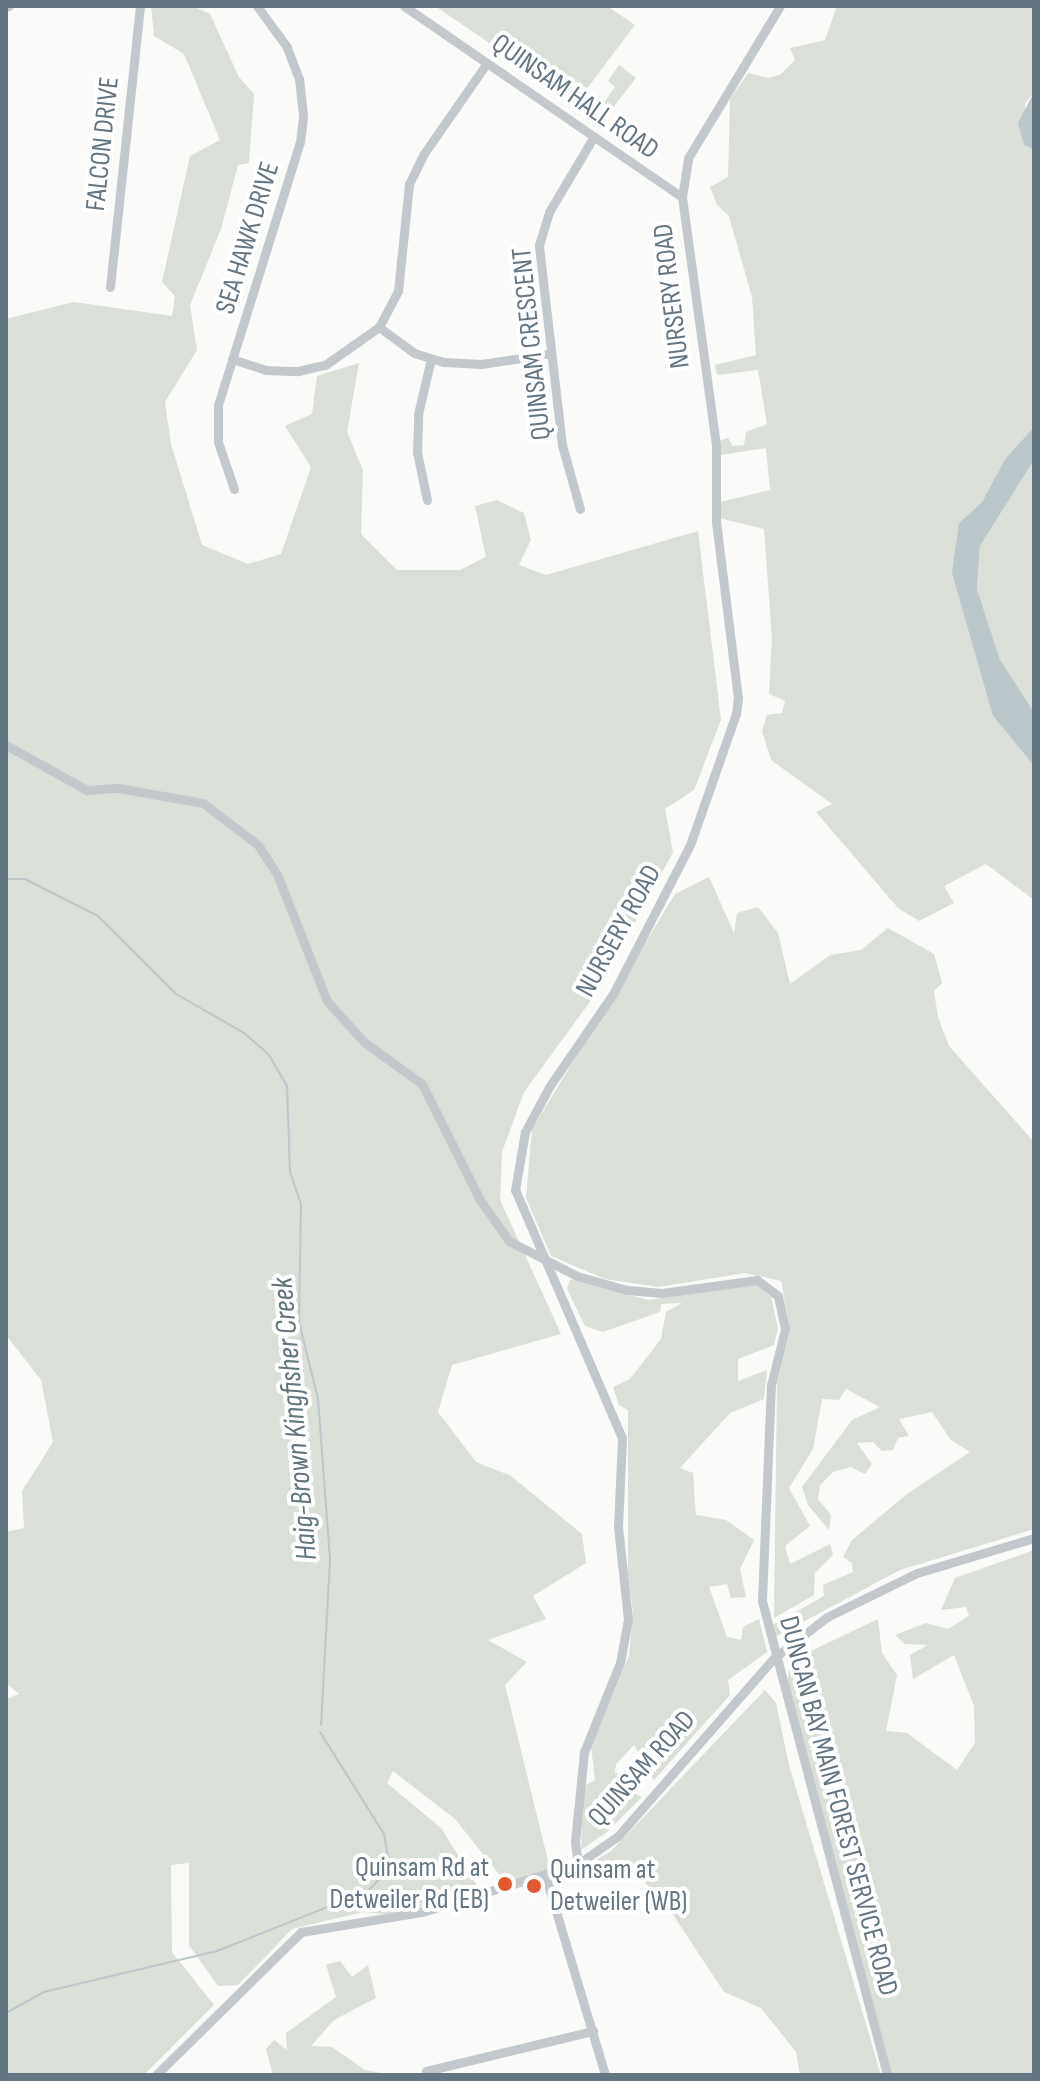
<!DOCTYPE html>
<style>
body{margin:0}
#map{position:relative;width:1040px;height:2081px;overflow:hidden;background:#fafaf8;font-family:"Sofia Sans Condensed",sans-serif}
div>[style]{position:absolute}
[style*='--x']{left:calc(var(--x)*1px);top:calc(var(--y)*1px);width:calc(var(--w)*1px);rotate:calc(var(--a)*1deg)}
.green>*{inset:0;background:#dadfd7}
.water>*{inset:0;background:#bbc7cb}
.stream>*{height:2px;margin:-1px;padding:0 1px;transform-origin:1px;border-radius:1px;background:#bbc7cb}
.minor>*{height:9px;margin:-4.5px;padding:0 4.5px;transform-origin:4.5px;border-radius:4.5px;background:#c3c8cc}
.dots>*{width:22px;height:22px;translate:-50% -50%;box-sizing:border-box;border:4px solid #fff;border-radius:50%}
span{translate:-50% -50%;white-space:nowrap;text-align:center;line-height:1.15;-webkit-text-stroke:8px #fff;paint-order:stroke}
.street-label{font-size:28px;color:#657683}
.poi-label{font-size:28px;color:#657683}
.right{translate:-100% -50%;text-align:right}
.left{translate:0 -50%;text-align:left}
.water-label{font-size:30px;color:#60757c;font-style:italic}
.frame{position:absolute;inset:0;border:8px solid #657683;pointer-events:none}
</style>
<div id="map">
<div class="green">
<div style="clip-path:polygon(151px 6px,192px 6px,210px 14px,239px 77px,254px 94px,249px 163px,238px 165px,221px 229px,190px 305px,197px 350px,165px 402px,171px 444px,202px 545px,248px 564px,281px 554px,311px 467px,285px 426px,312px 414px,317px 376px,359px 363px,347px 432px,363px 470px,361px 534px,397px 570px,460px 570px,486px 557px,475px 506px,497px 500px,524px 513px,531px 540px,519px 565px,546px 575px,698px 531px,721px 720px,694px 790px,665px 809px,673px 852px,600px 988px,524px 1092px,502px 1152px,500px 1200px,561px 1334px,452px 1365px,438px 1412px,476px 1462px,511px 1476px,582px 1534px,586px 1563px,533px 1596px,546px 1619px,488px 1640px,527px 1662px,505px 1685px,552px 1877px,510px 1888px,455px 1819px,393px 1771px,387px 1783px,441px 1828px,483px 1895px,416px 1917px,363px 1912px,292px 1929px,238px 1985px,218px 1986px,189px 1945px,189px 1863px,171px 1865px,172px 1952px,214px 2005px,144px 2075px,6px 2075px,6px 1699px,19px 1694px,6px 1683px,6px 1532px,24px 1528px,22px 1491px,53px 1442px,41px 1380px,6px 1335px,6px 319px,74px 302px,172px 316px,175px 296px,162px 282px,190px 156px,220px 140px,184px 54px,154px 36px)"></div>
<div style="clip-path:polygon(435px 6px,607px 6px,635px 25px,579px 99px,569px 97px)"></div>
<div style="clip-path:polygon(837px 6px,1034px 6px,1034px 92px,1025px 104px,1024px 145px,1034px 150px,1034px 427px,1005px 459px,982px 502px,959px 523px,993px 716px,1034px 766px,1034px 900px,986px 864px,944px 886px,954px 903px,919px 921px,898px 908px,816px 812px,832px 804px,771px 760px,762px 731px,767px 715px,782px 713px,785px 701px,769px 694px,772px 638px,764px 529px,719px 518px,720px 502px,770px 490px,766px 448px,721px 455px,719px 441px,728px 438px,733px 446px,744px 445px,746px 432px,767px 424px,758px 370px,717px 375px,715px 365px,756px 355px,752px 297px,729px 216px,717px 205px,710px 187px,728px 177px,730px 99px,748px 73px,769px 78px,781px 74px,795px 60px,790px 48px,825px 40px)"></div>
<div style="clip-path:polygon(619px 65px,636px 78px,611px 110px,603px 104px,615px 87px,608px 81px)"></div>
<div style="clip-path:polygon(1034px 460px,1034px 712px,1000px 661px,977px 589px,980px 546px)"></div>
<div style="clip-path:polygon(709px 877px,734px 933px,737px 913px,758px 907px,778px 933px,790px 984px,830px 955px,861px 950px,888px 928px,934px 954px,942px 983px,934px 991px,938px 1017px,949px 1046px,1034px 1142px,1034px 1529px,900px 1570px,775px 1637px,773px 1625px,824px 1596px,823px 1585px,853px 1572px,852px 1563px,843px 1557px,852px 1540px,907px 1494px,970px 1452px,951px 1440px,932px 1412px,899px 1419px,909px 1436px,898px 1438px,893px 1450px,882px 1451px,873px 1442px,857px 1443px,872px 1464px,865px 1474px,851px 1467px,833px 1472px,820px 1485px,818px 1499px,831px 1515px,829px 1530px,808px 1505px,802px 1487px,852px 1420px,880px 1407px,846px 1389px,839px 1400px,822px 1399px,813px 1449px,789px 1488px,810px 1526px,785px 1546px,790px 1564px,830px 1544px,833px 1555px,815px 1573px,814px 1595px,774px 1618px,777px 1383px,790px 1331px,781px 1281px,745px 1273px,658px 1287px,605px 1279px,551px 1256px,526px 1198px,532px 1129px,675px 894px)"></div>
<div style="clip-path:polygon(570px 1279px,648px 1300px,755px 1284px,771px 1297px,778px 1328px,774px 1345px,738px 1359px,738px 1381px,767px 1370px,764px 1399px,730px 1413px,680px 1468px,693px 1473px,696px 1515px,726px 1520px,754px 1540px,740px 1569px,746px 1597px,731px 1598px,727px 1584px,709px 1587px,727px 1637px,741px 1640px,743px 1627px,759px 1619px,767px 1652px,728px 1680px,730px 1695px,654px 1780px,634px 1745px,616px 1764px,615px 1773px,643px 1779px,634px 1793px,642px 1797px,607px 1832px,581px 1850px,583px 1787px,595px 1780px,591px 1747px,629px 1656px,633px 1613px,628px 1572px,628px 1410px,619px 1405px,613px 1387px,630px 1379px,661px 1339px,666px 1312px,682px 1303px,661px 1304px,660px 1312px,603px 1332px,585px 1326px,567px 1289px)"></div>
<div style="clip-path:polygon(1034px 1550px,1034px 2075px,892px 2075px,787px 1686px,790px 1661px,878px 1619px,882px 1653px,897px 1675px,886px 1731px,907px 1733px,957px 1770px,975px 1743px,974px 1706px,954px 1655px,913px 1679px,910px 1655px,928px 1645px,905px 1644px,895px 1635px,926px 1623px,948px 1629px,969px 1616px,966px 1607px,941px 1610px,955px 1578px)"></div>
<div style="clip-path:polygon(765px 1690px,776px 1703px,789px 1765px,881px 2075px,800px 2075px,796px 2052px,761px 2008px,724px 1992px,668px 1907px,633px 1870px,607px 1880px,593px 1862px,611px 1851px)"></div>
<div style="clip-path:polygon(340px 1961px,352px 1977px,368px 1965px,376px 1998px,334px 2020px,311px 2046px,332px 2047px,365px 2070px,391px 2075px,273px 2075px,266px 2049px,274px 2040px,287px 2050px,286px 2033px,336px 1997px,326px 1965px)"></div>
</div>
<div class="water">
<div style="clip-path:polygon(1034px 92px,1034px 150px,1024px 145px,1018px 123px)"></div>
<div style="clip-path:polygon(1034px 427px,1034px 460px,980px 546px,977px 589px,1000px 660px,1034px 712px,1034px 766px,993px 716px,952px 573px,959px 523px,982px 502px,1005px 459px)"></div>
</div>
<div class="stream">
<div style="--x:6;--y:879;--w:19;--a:0"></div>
<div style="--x:25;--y:879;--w:82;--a:26.9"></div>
<div style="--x:98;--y:916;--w:110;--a:45"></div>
<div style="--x:176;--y:994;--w:78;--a:29.8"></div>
<div style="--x:244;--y:1033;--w:33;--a:41"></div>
<div style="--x:269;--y:1055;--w:36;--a:60"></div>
<div style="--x:287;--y:1086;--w:86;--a:88"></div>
<div style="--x:290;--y:1172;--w:34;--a:71"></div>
<div style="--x:301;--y:1204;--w:118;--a:91"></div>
<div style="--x:299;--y:1322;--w:79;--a:76.1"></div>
<div style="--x:318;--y:1399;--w:161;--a:85.7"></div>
<div style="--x:330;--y:1560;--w:165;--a:93.1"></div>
<div style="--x:6;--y:2013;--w:43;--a:-28.9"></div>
<div style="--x:44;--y:1992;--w:178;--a:-13.3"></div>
<div style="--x:217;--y:1951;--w:162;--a:-21.7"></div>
<div style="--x:368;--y:1891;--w:32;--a:-46"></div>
<div style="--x:390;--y:1868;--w:35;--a:-100"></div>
<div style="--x:384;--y:1834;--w:120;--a:-122.1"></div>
</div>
<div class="minor">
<div style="--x:404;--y:6;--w:337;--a:34.5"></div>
<div style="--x:6;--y:7;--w:3;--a:-18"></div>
<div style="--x:110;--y:287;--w:283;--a:-83.9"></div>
<div style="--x:379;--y:327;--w:44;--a:36.6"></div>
<div style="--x:414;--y:353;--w:31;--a:17"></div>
<div style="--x:444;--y:362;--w:37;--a:3"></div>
<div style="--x:481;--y:364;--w:69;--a:-8.4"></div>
<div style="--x:232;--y:359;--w:35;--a:18"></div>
<div style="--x:265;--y:370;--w:33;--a:2"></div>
<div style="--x:298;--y:371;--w:28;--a:-13"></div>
<div style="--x:325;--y:365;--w:66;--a:-35.1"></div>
<div style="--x:379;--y:327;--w:41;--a:-62.2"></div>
<div style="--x:398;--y:291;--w:108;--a:-84.1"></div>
<div style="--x:409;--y:184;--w:32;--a:-64"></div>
<div style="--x:423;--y:155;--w:112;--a:-55.2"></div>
<div style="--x:234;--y:489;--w:50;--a:-108.8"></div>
<div style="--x:218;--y:442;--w:37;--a:-90"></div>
<div style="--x:218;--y:405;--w:275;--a:-72.7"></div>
<div style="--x:300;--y:142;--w:26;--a:-83"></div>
<div style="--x:303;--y:116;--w:37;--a:-96"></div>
<div style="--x:299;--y:79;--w:34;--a:-111"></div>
<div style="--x:287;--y:47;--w:51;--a:-126.2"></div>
<div style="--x:427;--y:500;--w:49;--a:-101.8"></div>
<div style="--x:417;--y:452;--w:38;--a:-88"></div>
<div style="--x:418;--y:414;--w:57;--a:-76.7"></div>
<div style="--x:580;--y:509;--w:66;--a:-105.7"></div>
<div style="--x:562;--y:445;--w:201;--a:-96.6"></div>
<div style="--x:539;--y:245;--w:34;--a:-73"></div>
<div style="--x:549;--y:212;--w:86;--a:-59.3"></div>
<div style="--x:6;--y:745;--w:93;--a:29.1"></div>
<div style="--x:87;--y:790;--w:31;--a:-4"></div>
<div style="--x:118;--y:788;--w:86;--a:10"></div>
<div style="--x:203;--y:803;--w:69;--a:37.4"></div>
<div style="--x:258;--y:845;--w:35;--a:57"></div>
<div style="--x:277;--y:874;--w:136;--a:68.5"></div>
<div style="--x:327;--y:1001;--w:55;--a:47.9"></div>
<div style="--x:364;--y:1042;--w:72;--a:35.9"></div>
<div style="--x:422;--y:1084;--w:130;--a:63.4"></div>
<div style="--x:480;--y:1200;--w:50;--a:54.7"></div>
<div style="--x:509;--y:1241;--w:76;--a:27.2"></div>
<div style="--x:577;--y:1276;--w:52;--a:15.6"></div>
<div style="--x:627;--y:1290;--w:35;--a:5"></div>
<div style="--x:662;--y:1293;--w:96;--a:-7.8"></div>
<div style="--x:757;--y:1280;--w:26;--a:37"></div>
<div style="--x:778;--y:1296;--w:34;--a:78"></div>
<div style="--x:785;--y:1329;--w:58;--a:104"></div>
<div style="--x:771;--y:1385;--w:216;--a:92.4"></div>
<div style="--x:762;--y:1601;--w:490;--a:75.2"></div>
<div style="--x:578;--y:1864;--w:22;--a:-98"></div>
<div style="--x:575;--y:1842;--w:90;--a:-84.3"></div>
<div style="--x:584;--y:1752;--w:96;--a:-68"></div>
<div style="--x:620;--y:1663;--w:45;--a:-79.7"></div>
<div style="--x:628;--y:1619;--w:93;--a:-96.2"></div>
<div style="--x:618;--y:1527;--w:89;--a:-87.4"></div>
<div style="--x:622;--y:1438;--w:270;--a:-113.3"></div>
<div style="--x:515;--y:1190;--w:59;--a:-80.2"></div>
<div style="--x:525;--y:1132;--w:51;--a:-61.9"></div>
<div style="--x:549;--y:1087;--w:113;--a:-55.5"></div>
<div style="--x:613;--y:994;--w:168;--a:-62.7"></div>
<div style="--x:690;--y:845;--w:139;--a:-70.7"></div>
<div style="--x:736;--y:714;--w:16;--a:-83"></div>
<div style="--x:738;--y:698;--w:177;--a:-97.1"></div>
<div style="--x:716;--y:522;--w:77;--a:-90"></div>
<div style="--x:716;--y:445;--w:250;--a:-97.8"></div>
<div style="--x:682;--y:197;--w:39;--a:-81"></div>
<div style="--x:688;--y:158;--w:178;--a:-58.8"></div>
<div style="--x:546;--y:1878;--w:206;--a:73.3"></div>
<div style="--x:426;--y:2071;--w:172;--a:-13.5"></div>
<div style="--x:156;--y:2075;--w:204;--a:-44.6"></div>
<div style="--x:301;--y:1932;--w:123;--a:-9.4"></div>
<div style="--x:422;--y:1912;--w:163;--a:-17.1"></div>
<div style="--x:578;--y:1864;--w:49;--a:-35"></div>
<div style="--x:618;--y:1836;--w:237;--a:-48.8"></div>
<div style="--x:774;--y:1658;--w:67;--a:-37.7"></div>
<div style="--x:827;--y:1617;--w:100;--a:-26.1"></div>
<div style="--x:917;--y:1573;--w:122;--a:-16.7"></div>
</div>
<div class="dots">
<div style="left:505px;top:1884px;background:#e4572e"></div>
<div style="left:534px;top:1886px;background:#e4572e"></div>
</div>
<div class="street-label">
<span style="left:575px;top:97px;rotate:35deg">QUINSAM HALL ROAD</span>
<span style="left:103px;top:144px;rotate:-84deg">FALCON DRIVE</span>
<span style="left:248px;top:238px;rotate:-73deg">SEA HAWK DRIVE</span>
<span style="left:672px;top:296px;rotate:-97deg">NURSERY ROAD</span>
<span style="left:532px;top:344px;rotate:-96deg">QUINSAM CRESCENT</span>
<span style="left:619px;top:931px;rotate:-61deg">NURSERY ROAD</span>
<span style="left:642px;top:1769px;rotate:-48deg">QUINSAM ROAD</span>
<span style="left:838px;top:1806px;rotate:75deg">DUNCAN BAY MAIN FOREST SERVICE ROAD</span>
</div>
<div class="poi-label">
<span class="right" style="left:489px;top:1884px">Quinsam Rd at<br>Detweiler Rd (EB)</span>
<span class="left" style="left:550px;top:1886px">Quinsam at<br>Detweiler (WB)</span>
</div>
<div class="water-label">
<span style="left:295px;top:1419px;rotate:-95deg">Haig-Brown Kingfisher Creek</span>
</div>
<div class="frame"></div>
</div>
